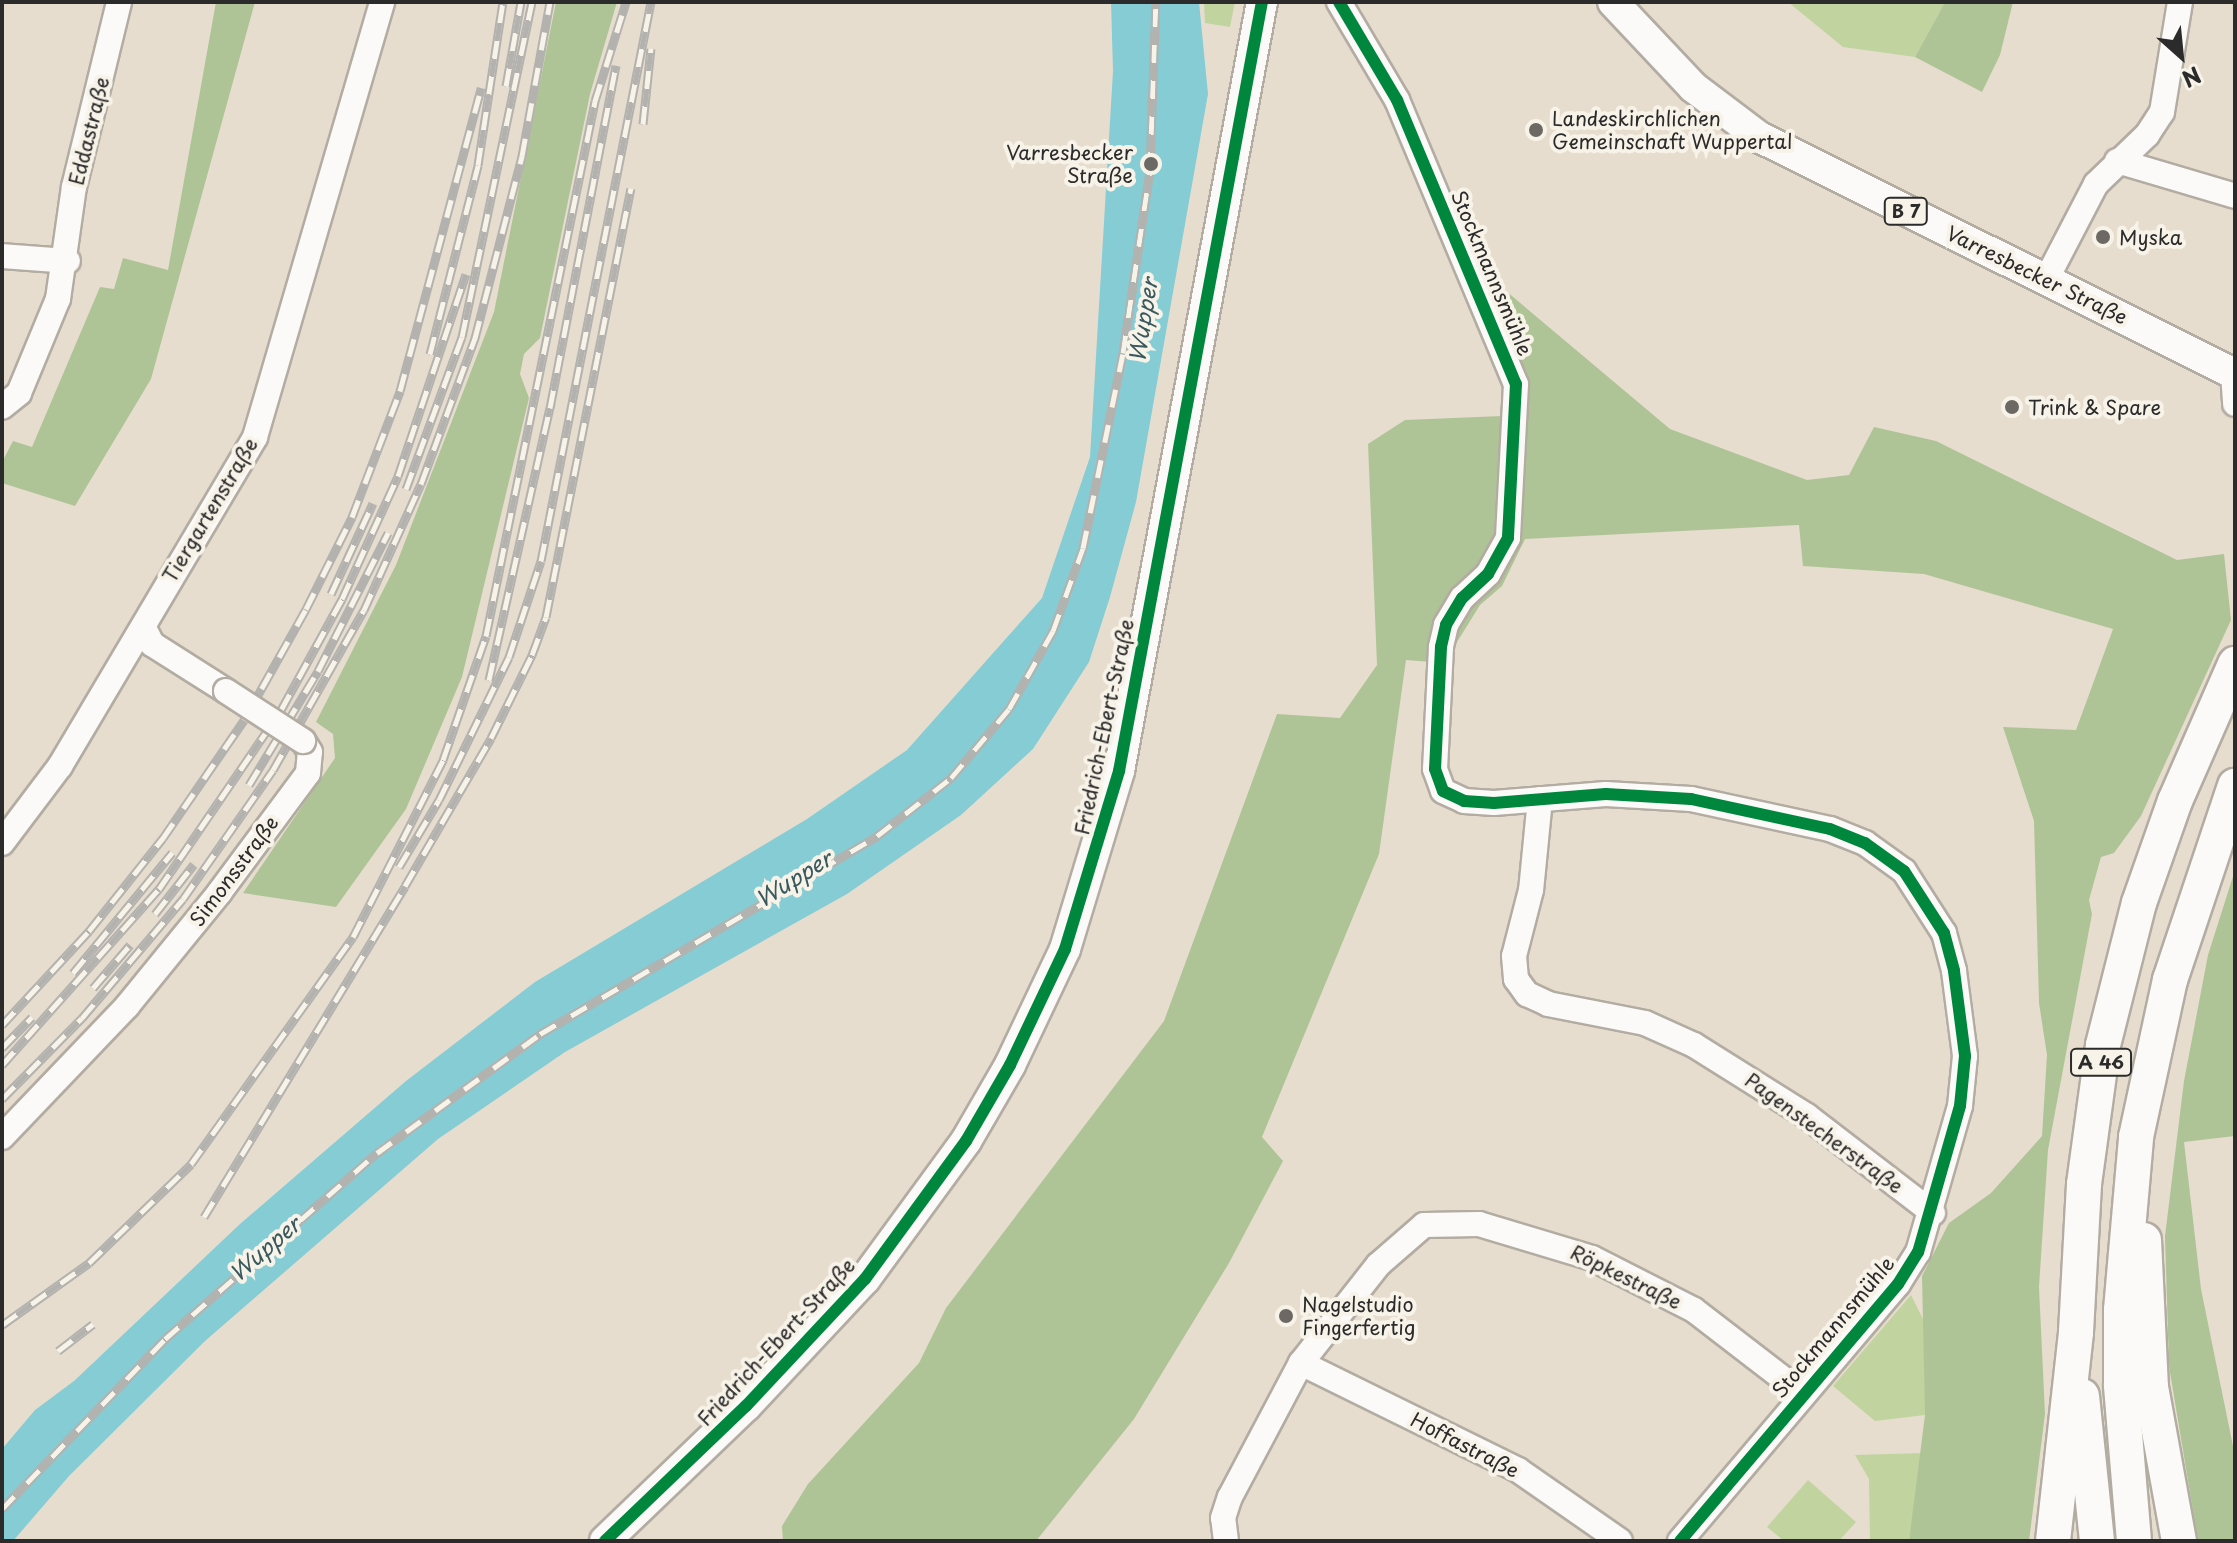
<!DOCTYPE html>
<meta charset="utf-8">
<style>
body{margin:0}
#map{position:relative;width:2237px;height:1543px;overflow:hidden;background:#e6ddce;font-family:"Playpen Sans",sans-serif}
div>[style]{position:absolute}
[style*='--x']{left:calc(var(--x)*1px);top:calc(var(--y)*1px);width:calc(var(--w)*1px);rotate:calc(var(--a)*1deg)}
.green>*{inset:0;background:#c1d49f}
.forest>*{inset:0;background:#afc496}
.water>*{inset:0;background:#85ccd4}
.roads{filter:drop-shadow(2px 0 #b2aca2) drop-shadow(-2px 0 #b2aca2) drop-shadow(0 2px #b2aca2) drop-shadow(0 -2px #b2aca2)}
.minor>*{height:24px;margin:-12px;padding:0 12px;transform-origin:12px;border-radius:12px;background:#fbfaf8}
.major>*{height:30px;margin:-15px;padding:0 15px;transform-origin:15px;border-radius:15px;background:#fbfaf8}
.highway>*{height:34px;margin:-17px;padding:0 17px;transform-origin:17px;border-radius:17px;background:#fbfaf8}
.rail>*{height:9px;margin-top:-4.5px;transform-origin:0;background:repeating-linear-gradient(90deg,#f7f3e8 0 18px,#b3b2af 0 36px);box-sizing:border-box;border-block:2px solid #b3b2af}
.bridges{filter:drop-shadow(2px 0 #b2aca2) drop-shadow(-2px 0 #b2aca2) drop-shadow(0 2px #b2aca2) drop-shadow(0 -2px #b2aca2)}
.minor-bridge>*{height:24px;margin:-12px;padding:0 12px;transform-origin:12px;border-radius:12px;background:#fbfaf8}
.cycleway>*{height:12px;margin:-6px;padding:0 6px;transform-origin:6px;border-radius:6px;background:#00873e}
.dots>*{width:22px;height:22px;translate:-50% -50%;box-sizing:border-box;border:4px solid #f7f3e8;border-radius:50%}
span{translate:-50% -50%;white-space:nowrap;text-align:center;line-height:1.15;-webkit-text-stroke:8px #f7f3e8;paint-order:stroke}
.shield-label span{padding:2px 6px;background:#f7f3e8;border:2px solid;border-radius:6px;-webkit-text-stroke-width:0}
.shield-label{font-size:18px;color:#2b2b2b;font-weight:700}
.poi-label{font-size:20px;color:#2b2b2b}
.left{translate:0 -50%;text-align:left}
.right{translate:-100% -50%;text-align:right}
.street-label{font-size:20px;color:#2b2b2b}
.water-label{font-size:22px;color:#39595e;font-style:italic}
.frame{position:absolute;inset:0;border:4px solid #2b2b2b;pointer-events:none}
.north{position:absolute;left:2141px;top:16px;width:80px;height:80px;-webkit-text-stroke:6px #f7f3e8;paint-order:stroke;rotate:153deg;font-size:22px;font-weight:700;line-height:32px;text-align:center;color:#2b2b2b}
.north::after{content:'';display:block;margin:auto;width:28px;height:36px;background:#2b2b2b;clip-path:polygon(50% 0,100% 100%,50% 72%,0 100%)}
</style>
<div id="map">
<div class="green">
<div style="clip-path:polygon(1204px 2px,1235px 2px,1230px 27px,1205px 23px)"></div>
<div style="clip-path:polygon(1788px 2px,1945px 2px,1915px 57px,1843px 47px)"></div>
<div style="clip-path:polygon(1911px 1295px,1926px 1325px,1925px 1415px,1875px 1421px,1833px 1386px)"></div>
<div style="clip-path:polygon(1923px 1453px,1909px 1541px,1870px 1541px,1869px 1479px,1855px 1455px)"></div>
<div style="clip-path:polygon(1808px 1480px,1856px 1522px,1839px 1541px,1784px 1541px,1767px 1527px)"></div>
</div>
<div class="forest">
<div style="clip-path:polygon(216px 2px,255px 2px,151px 379px,75px 506px,2px 483px,2px 462px,13px 441px,32px 447px,100px 287px,114px 289px,123px 258px,168px 270px)"></div>
<div style="clip-path:polygon(556px 2px,617px 2px,590px 94px,540px 338px,524px 354px,520px 374px,529px 398px,462px 677px,406px 809px,336px 907px,243px 893px,335px 758px,333px 734px,316px 722px,396px 565px,494px 312px)"></div>
<div style="clip-path:polygon(1945px 2px,2013px 2px,2000px 55px,1982px 92px,1915px 57px)"></div>
<div style="clip-path:polygon(1481px 270px,1670px 429px,1807px 480px,1849px 475px,1874px 427px,1936px 441px,2177px 560px,2224px 554px,2231px 620px,2141px 816px,2114px 853px,2101px 857px,2089px 900px,2092px 914px,2048px 1150px,2039px 1287px,2045px 1414px,2029px 1541px,1909px 1541px,1925px 1415px,1922px 1276px,1949px 1223px,1991px 1193px,2042px 1136px,2047px 1055px,2039px 1003px,2034px 821px,2003px 727px,2076px 730px,2113px 629px,1924px 574px,1803px 566px,1799px 525px,1525px 539px,1502px 586px,1480px 605px,1444px 663px,1406px 660px,1379px 854px,1262px 1137px,1283px 1161px,1229px 1263px,1134px 1419px,1036px 1541px,783px 1541px,782px 1526px,808px 1484px,919px 1363px,946px 1308px,1164px 1021px,1277px 714px,1340px 718px,1377px 665px,1368px 444px,1405px 420px,1528px 415px,1524px 371px)"></div>
<div style="clip-path:polygon(2235px 870px,2235px 1136px,2184px 1142px,2201px 1289px,2235px 1456px,2235px 1541px,2198px 1541px,2169px 1366px,2165px 1236px,2184px 1081px,2208px 955px)"></div>
</div>
<div class="water">
<div style="clip-path:polygon(1111px 2px,1199px 2px,1208px 94px,1136px 502px,1110px 597px,1089px 662px,1033px 749px,961px 815px,847px 894px,565px 1052px,438px 1139px,205px 1341px,69px 1476px,13px 1541px,2px 1541px,2px 1449px,35px 1410px,74px 1381px,240px 1224px,406px 1081px,535px 982px,807px 819px,907px 750px,1042px 598px,1090px 457px,1113px 71px)"></div>
</div>
<div class="roads">
<div class="minor">
<div style="--x:1339;--y:2;--w:114;--a:59.4"></div>
<div style="--x:1397;--y:100;--w:308;--a:67.3"></div>
<div style="--x:1516;--y:384;--w:154;--a:93"></div>
<div style="--x:1508;--y:538;--w:41;--a:119.1"></div>
<div style="--x:1488;--y:574;--w:35;--a:137"></div>
<div style="--x:1462;--y:598;--w:31;--a:121"></div>
<div style="--x:1446;--y:625;--w:23;--a:103"></div>
<div style="--x:1441;--y:647;--w:122;--a:92.8"></div>
<div style="--x:1435;--y:769;--w:23;--a:70"></div>
<div style="--x:1443;--y:791;--w:23;--a:25"></div>
<div style="--x:1464;--y:801;--w:30;--a:4"></div>
<div style="--x:1494;--y:803;--w:112;--a:-4.6"></div>
<div style="--x:1606;--y:794;--w:85;--a:3.4"></div>
<div style="--x:1691;--y:799;--w:142;--a:12.2"></div>
<div style="--x:1830;--y:829;--w:38;--a:22"></div>
<div style="--x:1865;--y:843;--w:48;--a:35.7"></div>
<div style="--x:1904;--y:871;--w:74;--a:57.2"></div>
<div style="--x:1944;--y:933;--w:39;--a:75"></div>
<div style="--x:1954;--y:971;--w:86;--a:82.6"></div>
<div style="--x:1965;--y:1056;--w:50;--a:95.7"></div>
<div style="--x:1960;--y:1106;--w:152;--a:106"></div>
<div style="--x:1918;--y:1252;--w:38;--a:122"></div>
<div style="--x:1898;--y:1284;--w:337;--a:130.3"></div>
<div style="--x:2117;--y:161;--w:123;--a:16.5"></div>
<div style="--x:2;--y:256;--w:66;--a:4.3"></div>
<div style="--x:2046;--y:280;--w:108;--a:-62.5"></div>
<div style="--x:2096;--y:184;--w:71;--a:-43.9"></div>
<div style="--x:2147;--y:135;--w:27;--a:-57"></div>
<div style="--x:2162;--y:112;--w:111;--a:-80.7"></div>
<div style="--x:2233;--y:373;--w:31;--a:86"></div>
<div style="--x:2;--y:407;--w:22;--a:-39"></div>
<div style="--x:19;--y:393;--w:102;--a:-67.5"></div>
<div style="--x:58;--y:299;--w:113;--a:-81.9"></div>
<div style="--x:74;--y:187;--w:190;--a:-76.3"></div>
<div style="--x:145;--y:630;--w:16;--a:63"></div>
<div style="--x:152;--y:644;--w:88;--a:32.4"></div>
<div style="--x:1540;--y:799;--w:91;--a:95.6"></div>
<div style="--x:1531;--y:890;--w:68;--a:104.4"></div>
<div style="--x:1514;--y:956;--w:23;--a:85"></div>
<div style="--x:1516;--y:979;--w:19;--a:54"></div>
<div style="--x:1527;--y:994;--w:23;--a:25"></div>
<div style="--x:1548;--y:1004;--w:99;--a:11.1"></div>
<div style="--x:1645;--y:1023;--w:54;--a:24.2"></div>
<div style="--x:1694;--y:1045;--w:133;--a:32.1"></div>
<div style="--x:1807;--y:1116;--w:159;--a:37.6"></div>
<div style="--x:2;--y:843;--w:96;--a:-53"></div>
<div style="--x:60;--y:766;--w:382;--a:-59.3"></div>
<div style="--x:255;--y:437;--w:453;--a:-73.7"></div>
<div style="--x:2;--y:1137;--w:181;--a:-46.3"></div>
<div style="--x:127;--y:1006;--w:146;--a:-50.8"></div>
<div style="--x:219;--y:893;--w:149;--a:-53.4"></div>
<div style="--x:308;--y:773;--w:21;--a:-85"></div>
<div style="--x:310;--y:752;--w:13;--a:-122"></div>
<div style="--x:1301;--y:1363;--w:242;--a:26.2"></div>
<div style="--x:1518;--y:1470;--w:124;--a:34.8"></div>
<div style="--x:1226;--y:1541;--w:23;--a:-97"></div>
<div style="--x:1223;--y:1518;--w:22;--a:-72"></div>
<div style="--x:1230;--y:1497;--w:152;--a:-62.1"></div>
<div style="--x:1301;--y:1363;--w:125;--a:-51.8"></div>
<div style="--x:1378;--y:1265;--w:61;--a:-41"></div>
<div style="--x:1424;--y:1225;--w:55;--a:-1"></div>
<div style="--x:1479;--y:1224;--w:118;--a:16.7"></div>
<div style="--x:1592;--y:1258;--w:114;--a:27"></div>
<div style="--x:1694;--y:1310;--w:138;--a:37.6"></div>
</div>
<div class="major">
<div style="--x:1613;--y:2;--w:117;--a:46.7"></div>
<div style="--x:1693;--y:87;--w:83;--a:37.1"></div>
<div style="--x:1759;--y:137;--w:532;--a:26.47"></div>
<div style="--x:605;--y:1541;--w:195;--a:-43.8"></div>
<div style="--x:746;--y:1406;--w:174;--a:-46.9"></div>
<div style="--x:865;--y:1279;--w:171;--a:-53.8"></div>
<div style="--x:966;--y:1141;--w:88;--a:-59.9"></div>
<div style="--x:1010;--y:1065;--w:128;--a:-64.6"></div>
<div style="--x:1065;--y:949;--w:186;--a:-73.1"></div>
<div style="--x:1119;--y:771;--w:782;--a:-79.47"></div>
</div>
<div class="highway">
<div style="--x:2144;--y:1240;--w:147;--a:87.3"></div>
<div style="--x:2151;--y:1387;--w:157;--a:79.7"></div>
<div style="--x:2082;--y:1396;--w:146;--a:84.1"></div>
<div style="--x:2053;--y:1541;--w:210;--a:-83.7"></div>
<div style="--x:2076;--y:1332;--w:148;--a:-86.9"></div>
<div style="--x:2084;--y:1184;--w:140;--a:-82.2"></div>
<div style="--x:2103;--y:1045;--w:146;--a:-75.8"></div>
<div style="--x:2139;--y:903;--w:108;--a:-70.6"></div>
<div style="--x:2175;--y:801;--w:150;--a:-66.3"></div>
<div style="--x:2134;--y:1541;--w:157;--a:-94.8"></div>
<div style="--x:2121;--y:1385;--w:75;--a:-90"></div>
<div style="--x:2121;--y:1310;--w:174;--a:-85"></div>
<div style="--x:2136;--y:1137;--w:161;--a:-77.8"></div>
<div style="--x:2170;--y:980;--w:205;--a:-71.5"></div>
</div>
</div>
<div class="rail">
<div style="--x:506;--y:86;--w:85;--a:-79.9"></div>
<div style="--x:643;--y:124;--w:76;--a:-84"></div>
<div style="--x:430;--y:354;--w:195;--a:-75.7"></div>
<div style="--x:478;--y:165;--w:165;--a:-81.3"></div>
<div style="--x:406;--y:489;--w:162;--a:-69.8"></div>
<div style="--x:462;--y:337;--w:342;--a:-78.2"></div>
<div style="--x:331;--y:594;--w:100;--a:-65.2"></div>
<div style="--x:489;--y:680;--w:279;--a:-77.4"></div>
<div style="--x:550;--y:408;--w:349;--a:-79.1"></div>
<div style="--x:249;--y:785;--w:133;--a:-58.8"></div>
<div style="--x:318;--y:671;--w:155;--a:-63.1"></div>
<div style="--x:399;--y:867;--w:78;--a:-59.2"></div>
<div style="--x:439;--y:800;--w:159;--a:-63.9"></div>
<div style="--x:509;--y:657;--w:101;--a:-71.6"></div>
<div style="--x:541;--y:561;--w:570;--a:-78.87"></div>
<div style="--x:155;--y:914;--w:63;--a:-52"></div>
<div style="--x:73;--y:973;--w:156;--a:-50.5"></div>
<div style="--x:93;--y:988;--w:57;--a:-49.3"></div>
<div style="--x:2;--y:1025;--w:128;--a:-47.2"></div>
<div style="--x:89;--y:931;--w:119;--a:-51.5"></div>
<div style="--x:163;--y:838;--w:143;--a:-55.5"></div>
<div style="--x:244;--y:720;--w:127;--a:-60.8"></div>
<div style="--x:306;--y:609;--w:103;--a:-63.4"></div>
<div style="--x:352;--y:517;--w:135;--a:-69.1"></div>
<div style="--x:400;--y:391;--w:314;--a:-75"></div>
<div style="--x:2;--y:1048;--w:43;--a:-45.9"></div>
<div style="--x:2;--y:1065;--w:236;--a:-48.3"></div>
<div style="--x:159;--y:889;--w:217;--a:-55.7"></div>
<div style="--x:281;--y:710;--w:127;--a:-61.2"></div>
<div style="--x:342;--y:599;--w:135;--a:-65.5"></div>
<div style="--x:398;--y:476;--w:213;--a:-71.4"></div>
<div style="--x:2;--y:1099;--w:114;--a:-45.4"></div>
<div style="--x:82;--y:1018;--w:156;--a:-49.7"></div>
<div style="--x:183;--y:899;--w:157;--a:-55.1"></div>
<div style="--x:273;--y:770;--w:184;--a:-60.4"></div>
<div style="--x:364;--y:610;--w:138;--a:-65.7"></div>
<div style="--x:421;--y:484;--w:156;--a:-69.7"></div>
<div style="--x:475;--y:338;--w:188;--a:-75.5"></div>
<div style="--x:522;--y:156;--w:157;--a:-79.7"></div>
<div style="--x:204;--y:1217;--w:387;--a:-58.7"></div>
<div style="--x:405;--y:886;--w:171;--a:-59.8"></div>
<div style="--x:491;--y:738;--w:93;--a:-63.7"></div>
<div style="--x:532;--y:655;--w:40;--a:-69.8"></div>
<div style="--x:546;--y:617;--w:437;--a:-78.8"></div>
<div style="--x:2;--y:1325;--w:107;--a:-35.5"></div>
<div style="--x:89;--y:1263;--w:142;--a:-44.1"></div>
<div style="--x:191;--y:1164;--w:279;--a:-54.5"></div>
<div style="--x:353;--y:937;--w:199;--a:-63"></div>
<div style="--x:443;--y:760;--w:131;--a:-70.9"></div>
<div style="--x:486;--y:636;--w:546;--a:-78.48"></div>
<div style="--x:595;--y:101;--w:104;--a:-72.6"></div>
<div style="--x:58;--y:1351;--w:44;--a:-37.6"></div>
<div style="--x:2;--y:1509;--w:236;--a:-46.2"></div>
<div style="--x:165;--y:1339;--w:282;--a:-41.3"></div>
<div style="--x:377;--y:1153;--w:202;--a:-36.1"></div>
<div style="--x:540;--y:1034;--w:391;--a:-30.4"></div>
<div style="--x:877;--y:836;--w:94;--a:-38.1"></div>
<div style="--x:951;--y:778;--w:90;--a:-50"></div>
<div style="--x:1009;--y:709;--w:90;--a:-60.6"></div>
<div style="--x:1053;--y:631;--w:88;--a:-70.1"></div>
<div style="--x:1083;--y:548;--w:199;--a:-78.4"></div>
<div style="--x:1123;--y:353;--w:185;--a:-81.6"></div>
<div style="--x:1150;--y:170;--w:168;--a:-88"></div>
</div>
<div class="bridges">
<div class="minor-bridge">
<div style="--x:226;--y:691;--w:92;--a:33"></div>
</div>
</div>
<div class="cycleway">
<div style="--x:1339;--y:2;--w:114;--a:59.4"></div>
<div style="--x:1397;--y:100;--w:308;--a:67.3"></div>
<div style="--x:1516;--y:384;--w:154;--a:93"></div>
<div style="--x:1508;--y:538;--w:41;--a:119.1"></div>
<div style="--x:1488;--y:574;--w:35;--a:137"></div>
<div style="--x:1462;--y:598;--w:31;--a:121"></div>
<div style="--x:1446;--y:625;--w:23;--a:103"></div>
<div style="--x:1441;--y:647;--w:122;--a:92.8"></div>
<div style="--x:1435;--y:769;--w:23;--a:70"></div>
<div style="--x:1443;--y:791;--w:23;--a:25"></div>
<div style="--x:1464;--y:801;--w:30;--a:4"></div>
<div style="--x:1494;--y:803;--w:112;--a:-4.6"></div>
<div style="--x:1606;--y:794;--w:85;--a:3.4"></div>
<div style="--x:1691;--y:799;--w:142;--a:12.2"></div>
<div style="--x:1830;--y:829;--w:38;--a:22"></div>
<div style="--x:1865;--y:843;--w:48;--a:35.7"></div>
<div style="--x:1904;--y:871;--w:74;--a:57.2"></div>
<div style="--x:1944;--y:933;--w:39;--a:75"></div>
<div style="--x:1954;--y:971;--w:86;--a:82.6"></div>
<div style="--x:1965;--y:1056;--w:50;--a:95.7"></div>
<div style="--x:1960;--y:1106;--w:152;--a:106"></div>
<div style="--x:1918;--y:1252;--w:38;--a:122"></div>
<div style="--x:1898;--y:1284;--w:337;--a:130.3"></div>
<div style="--x:605;--y:1541;--w:195;--a:-43.8"></div>
<div style="--x:746;--y:1406;--w:174;--a:-46.9"></div>
<div style="--x:865;--y:1279;--w:171;--a:-53.8"></div>
<div style="--x:966;--y:1141;--w:88;--a:-59.9"></div>
<div style="--x:1010;--y:1065;--w:128;--a:-64.6"></div>
<div style="--x:1065;--y:949;--w:186;--a:-73.1"></div>
<div style="--x:1119;--y:771;--w:782;--a:-79.47"></div>
</div>
<div class="dots">
<div style="left:1536px;top:130px;background:#6c6964"></div>
<div style="left:1151px;top:164px;background:#6c6964"></div>
<div style="left:2103px;top:237px;background:#6c6964"></div>
<div style="left:2012px;top:407px;background:#6c6964"></div>
<div style="left:1286px;top:1316px;background:#6c6964"></div>
</div>
<div class="shield-label">
<span style="left:1906px;top:211px">B 7</span>
<span style="left:2101px;top:1062px">A 46</span>
</div>
<div class="poi-label">
<span class="left" style="left:1552px;top:130px">Landeskirchlichen<br>Gemeinschaft Wuppertal</span>
<span class="right" style="left:1133px;top:164px">Varresbecker<br>Straße</span>
<span class="left" style="left:2119px;top:237px">Myska</span>
<span class="left" style="left:2028px;top:407px">Trink &amp; Spare</span>
<span class="left" style="left:1302px;top:1316px">Nagelstudio<br>Fingerfertig</span>
</div>
<div class="street-label">
<span style="left:89px;top:131px;rotate:-76deg">Eddastraße</span>
<span style="left:1492px;top:273px;rotate:67deg">Stockmannsmühle</span>
<span style="left:2037px;top:275px;rotate:26deg">Varresbecker Straße</span>
<span style="left:210px;top:510px;rotate:-59deg">Tiergartenstraße</span>
<span style="left:1104px;top:727px;rotate:-78deg">Friedrich-Ebert-Straße</span>
<span style="left:234px;top:871px;rotate:-53deg">Simonsstraße</span>
<span style="left:1824px;top:1133px;rotate:36deg">Pagenstecherstraße</span>
<span style="left:1626px;top:1277px;rotate:26deg">Röpkestraße</span>
<span style="left:1833px;top:1327px;rotate:-50deg">Stockmannsmühle</span>
<span style="left:776px;top:1342px;rotate:-47deg">Friedrich-Ebert-Straße</span>
<span style="left:1465px;top:1445px;rotate:27deg">Hoffastraße</span>
</div>
<div class="water-label">
<span style="left:1142px;top:320px;rotate:-81deg">Wupper</span>
<span style="left:793px;top:878px;rotate:-32deg">Wupper</span>
<span style="left:264px;top:1248px;rotate:-41deg">Wupper</span>
</div>
<div class="frame"></div>
<div class="north">N</div>
</div>
